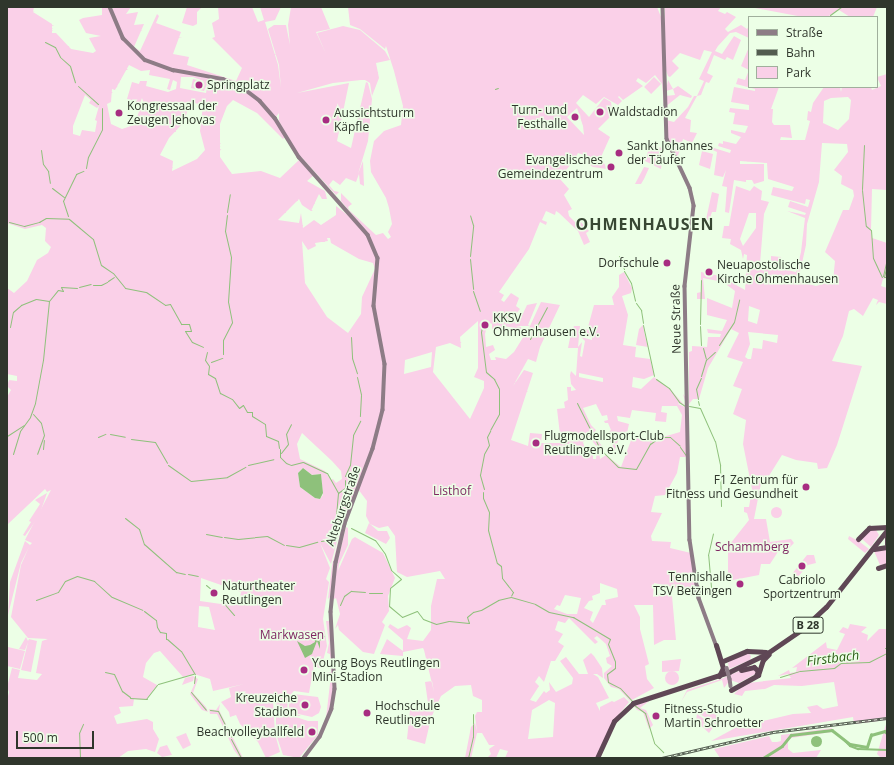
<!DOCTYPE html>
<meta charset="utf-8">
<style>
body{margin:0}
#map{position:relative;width:894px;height:765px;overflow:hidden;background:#ecffe6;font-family:"Open Sans",sans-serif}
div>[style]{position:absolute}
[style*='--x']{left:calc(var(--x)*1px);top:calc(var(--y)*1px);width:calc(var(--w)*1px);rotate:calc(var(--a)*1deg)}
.green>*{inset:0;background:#fad0e8;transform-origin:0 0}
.round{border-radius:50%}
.water>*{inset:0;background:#8ec17b}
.stream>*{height:1px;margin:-0.5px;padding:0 0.5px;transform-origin:0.5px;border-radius:0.5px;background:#8ec17b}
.canal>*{height:2px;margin:-1px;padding:0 1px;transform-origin:1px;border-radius:1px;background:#8ec17b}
.river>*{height:2.5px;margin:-1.25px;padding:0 1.25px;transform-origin:1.25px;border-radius:1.25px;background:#8ec17b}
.secondary>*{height:3.5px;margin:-1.75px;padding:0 1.75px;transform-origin:1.75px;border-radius:1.75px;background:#8d7c86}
.highway>*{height:5px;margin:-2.5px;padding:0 2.5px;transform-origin:2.5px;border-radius:2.5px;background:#5f4755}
.rail>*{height:2.5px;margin-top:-1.25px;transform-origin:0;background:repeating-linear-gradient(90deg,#ecffe6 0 3px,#535c50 0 6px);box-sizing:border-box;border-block:1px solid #535c50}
.secondary-bridge>*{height:3.5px;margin:-1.75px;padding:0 1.75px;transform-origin:1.75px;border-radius:1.75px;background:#8d7c86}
.dots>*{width:11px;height:11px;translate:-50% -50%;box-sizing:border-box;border:2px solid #ecffe6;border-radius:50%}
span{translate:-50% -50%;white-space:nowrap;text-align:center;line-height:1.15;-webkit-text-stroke:3px #ecffe6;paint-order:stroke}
.shield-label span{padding:1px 3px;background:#ecffe6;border:1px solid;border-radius:3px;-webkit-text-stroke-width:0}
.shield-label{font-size:11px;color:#2f362c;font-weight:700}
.poi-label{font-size:12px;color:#2f362c}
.left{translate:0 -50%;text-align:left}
.right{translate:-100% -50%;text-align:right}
.street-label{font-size:12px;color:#2f362c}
.park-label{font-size:12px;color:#7f2662}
.water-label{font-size:13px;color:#2d5c17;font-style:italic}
.district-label{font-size:16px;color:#384733;font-weight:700;letter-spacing:1px}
.frame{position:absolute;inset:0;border:8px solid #2f362c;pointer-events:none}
.legend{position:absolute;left:748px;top:16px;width:130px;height:72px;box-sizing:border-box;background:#ecffe6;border:1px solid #a0af9c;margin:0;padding:5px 7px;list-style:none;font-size:12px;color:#2f362c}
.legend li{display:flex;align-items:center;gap:8px;height:20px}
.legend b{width:20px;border:1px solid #a0af9c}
.scale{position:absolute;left:16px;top:731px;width:78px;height:18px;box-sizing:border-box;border:2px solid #2f362c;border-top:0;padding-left:5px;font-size:12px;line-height:14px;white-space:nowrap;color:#2f362c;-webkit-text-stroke:3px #ecffe6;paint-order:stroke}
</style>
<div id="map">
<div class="green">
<div style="clip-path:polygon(evenodd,7px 7px,34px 7px,33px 12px,52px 24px,52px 33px,56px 33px,71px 49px,93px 53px,96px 51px,89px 38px,101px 36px,86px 33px,79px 20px,83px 18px,102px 15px,102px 7px,110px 7px,111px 12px,114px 7px,131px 7px,126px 14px,138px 12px,134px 25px,144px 24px,134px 47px,140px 51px,157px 14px,159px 16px,156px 23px,181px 32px,173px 54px,189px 57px,187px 65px,236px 81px,242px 68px,212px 38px,215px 37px,212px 23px,219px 19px,218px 7px,252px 7px,258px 22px,264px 20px,260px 7px,281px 7px,275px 20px,265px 22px,278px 65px,281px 88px,279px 65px,268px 29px,274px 25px,286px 25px,290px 45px,288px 25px,291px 7px,321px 7px,330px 29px,316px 32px,326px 54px,317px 33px,343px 26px,360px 30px,385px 51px,390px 60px,376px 63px,379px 78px,372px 96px,370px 83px,365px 80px,361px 80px,333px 83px,297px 93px,349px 83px,337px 141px,351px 148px,366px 82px,368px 83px,372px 99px,368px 141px,358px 174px,363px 161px,364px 186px,360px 184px,359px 174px,356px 182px,346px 178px,340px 185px,333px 180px,329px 185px,334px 191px,339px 192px,336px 195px,293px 148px,279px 121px,279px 113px,275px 118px,285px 137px,283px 139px,257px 113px,233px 100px,227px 106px,220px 124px,220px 157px,232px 174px,261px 171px,280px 178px,299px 160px,314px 175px,307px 181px,325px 191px,327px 199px,322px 199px,319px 194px,311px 211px,302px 205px,299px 199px,278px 220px,299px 223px,301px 213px,303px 228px,314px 220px,321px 225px,336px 215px,336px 206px,350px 217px,369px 238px,371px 237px,341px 201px,341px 193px,352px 204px,348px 207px,349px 210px,376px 235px,383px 233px,388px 239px,391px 237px,388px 232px,392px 224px,389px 208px,386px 198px,371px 172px,370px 161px,374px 141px,384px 131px,401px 125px,403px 106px,394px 71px,386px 46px,385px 49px,360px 29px,350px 25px,348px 7px,657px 7px,661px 17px,665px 96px,675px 95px,673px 89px,666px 91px,668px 80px,673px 89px,678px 86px,692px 96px,691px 98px,680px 95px,665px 107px,666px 120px,674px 122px,688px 107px,694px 96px,697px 96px,704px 81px,699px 79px,712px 52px,704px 50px,700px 60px,680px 53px,672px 61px,679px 68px,670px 77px,668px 76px,665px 68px,665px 7px,721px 7px,718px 11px,725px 14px,727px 12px,736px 17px,725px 29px,728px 32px,741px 25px,747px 29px,749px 26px,749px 38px,736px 32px,730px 33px,718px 46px,715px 51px,722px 54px,734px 36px,741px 40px,733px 60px,727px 57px,725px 60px,714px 55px,707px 73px,713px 76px,709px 83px,706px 82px,701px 95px,697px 96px,685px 118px,691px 120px,690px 132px,697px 133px,692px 143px,683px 139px,677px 159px,667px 139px,662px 84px,655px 75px,646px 83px,638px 78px,636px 81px,643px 86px,623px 100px,619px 96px,616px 99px,618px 97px,622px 101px,618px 105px,604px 97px,596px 104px,583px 95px,576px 103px,589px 117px,604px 98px,611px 102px,612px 109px,616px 111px,598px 129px,610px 137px,601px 157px,607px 169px,593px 167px,588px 164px,590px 157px,578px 153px,573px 162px,559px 178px,569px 189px,564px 195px,572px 209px,568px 211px,569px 216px,576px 223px,579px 220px,589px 231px,586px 233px,590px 242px,584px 245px,578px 231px,559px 213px,556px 211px,555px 215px,546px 211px,542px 220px,547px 222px,546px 225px,540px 222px,529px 249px,499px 292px,504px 295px,501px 300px,504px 302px,511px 293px,519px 298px,516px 306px,520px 309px,512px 319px,516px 324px,519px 322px,527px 305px,537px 303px,528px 325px,530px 326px,541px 302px,560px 305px,540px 347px,536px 362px,528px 359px,513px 386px,524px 370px,533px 373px,511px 440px,528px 446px,530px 433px,542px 434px,541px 443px,561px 443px,557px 409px,565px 408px,564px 402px,568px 400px,567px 387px,571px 387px,571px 391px,576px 390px,571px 384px,570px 375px,571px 371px,576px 376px,578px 348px,568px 348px,571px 333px,574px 326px,580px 326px,578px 347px,582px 342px,580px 356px,582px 357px,585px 341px,581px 337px,592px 340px,592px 337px,582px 334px,583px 329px,596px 331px,596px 329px,588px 327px,594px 305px,614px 305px,612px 297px,619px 287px,619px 275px,624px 272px,632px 288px,631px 293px,622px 296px,628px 315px,623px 345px,636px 347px,635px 357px,650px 359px,654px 375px,644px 379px,633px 377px,632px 387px,641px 389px,654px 377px,671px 390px,685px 406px,679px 403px,678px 404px,685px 407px,684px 411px,686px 404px,683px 394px,686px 398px,688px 457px,680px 457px,677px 473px,665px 495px,655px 496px,651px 512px,662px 513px,651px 536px,652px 541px,671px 542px,670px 548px,691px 553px,695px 587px,693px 591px,654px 583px,653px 597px,659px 594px,672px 596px,676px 640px,664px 640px,654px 645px,653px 605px,634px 605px,640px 617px,640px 629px,649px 664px,645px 666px,647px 679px,654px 688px,630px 701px,619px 689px,611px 687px,604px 678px,604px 673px,612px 666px,607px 663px,606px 658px,610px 656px,606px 644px,597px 636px,594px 638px,598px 642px,595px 644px,569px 618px,565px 623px,558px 621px,555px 630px,563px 634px,558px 642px,564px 646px,555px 661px,551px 661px,544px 682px,539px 676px,535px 682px,539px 686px,530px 700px,536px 702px,544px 691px,546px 693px,550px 690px,549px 682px,556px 692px,572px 684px,573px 678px,560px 661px,566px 657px,579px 674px,588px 674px,583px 660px,591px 653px,594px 656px,602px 668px,603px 678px,597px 674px,593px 674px,598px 677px,609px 698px,596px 703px,600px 711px,600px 707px,612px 701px,614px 702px,624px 697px,629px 702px,612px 723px,596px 758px,505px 758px,508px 751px,500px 749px,496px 758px,487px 758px,491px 754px,489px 749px,495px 745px,489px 745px,482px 733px,477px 733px,471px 758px,465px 758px,471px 727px,475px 723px,477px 732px,475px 716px,477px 712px,482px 712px,482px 700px,473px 696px,471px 685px,455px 686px,441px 696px,431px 718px,425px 744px,407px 739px,410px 710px,429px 710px,425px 682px,432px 681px,434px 692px,424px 650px,423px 648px,403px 652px,403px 656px,380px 654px,387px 639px,403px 651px,403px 640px,388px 627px,390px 624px,398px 629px,407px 625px,411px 628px,407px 639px,423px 641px,431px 630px,431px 606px,437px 579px,445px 579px,440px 571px,407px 577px,397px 572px,395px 536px,388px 526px,379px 528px,370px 524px,366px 516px,367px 501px,358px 489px,347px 519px,344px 519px,345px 510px,343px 519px,339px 518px,342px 522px,331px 564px,320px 543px,330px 568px,326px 579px,329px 582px,323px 619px,327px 646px,321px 668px,315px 667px,316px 655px,309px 693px,294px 691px,288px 697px,287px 714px,308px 721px,318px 721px,318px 735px,299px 758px,283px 755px,276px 734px,276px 700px,273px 701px,275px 734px,280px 752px,266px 758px,258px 742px,240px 724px,236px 715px,230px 717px,229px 712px,221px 702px,231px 697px,229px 688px,244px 684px,213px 691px,210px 679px,194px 674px,183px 677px,160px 651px,154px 653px,146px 663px,143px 677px,157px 685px,146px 700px,134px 699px,133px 706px,119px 707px,121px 713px,114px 716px,117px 724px,147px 719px,153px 722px,153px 729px,159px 739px,155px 752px,146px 749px,128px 751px,118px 758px,7px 758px,7px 700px,9px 692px,7px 687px,12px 668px,20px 670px,18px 678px,37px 680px,42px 674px,36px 673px,42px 641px,48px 639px,28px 638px,11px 617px,21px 565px,29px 547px,21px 563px,8px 615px,10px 582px,25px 541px,30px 545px,32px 543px,25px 540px,26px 538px,51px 490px,47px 492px,45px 489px,8px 524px,7px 397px,11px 390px,7px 386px,9px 380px,17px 381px,17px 376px,7px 374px,7px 288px,14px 293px,27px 281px,37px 260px,48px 253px,51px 247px,45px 241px,46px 228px,42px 225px,25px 229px,7px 223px,7px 7px,129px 65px,141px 71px,150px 70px,149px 75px,170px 79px,167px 89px,170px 90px,173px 80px,177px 82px,176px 89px,168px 92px,146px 86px,147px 81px,140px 81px,139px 84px,132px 82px,127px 99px,140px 103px,142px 98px,143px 101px,134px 125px,122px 129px,111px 124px,107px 104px,111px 102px,112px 89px,115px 90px,129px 65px,7px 7px,181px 77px,193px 77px,206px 82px,193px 79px,191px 88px,204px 91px,208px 82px,206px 93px,180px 88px,181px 77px,7px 7px,85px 95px,91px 100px,89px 103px,97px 108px,99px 106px,95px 120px,97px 121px,95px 132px,82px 130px,80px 136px,73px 134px,73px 126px,85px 95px,7px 7px,190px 102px,203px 105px,200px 131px,205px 150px,197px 159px,172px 171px,173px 161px,160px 155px,169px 138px,184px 122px,190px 102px,7px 7px,577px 108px,583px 126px,584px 135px,567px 117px,577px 108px,7px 7px,327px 238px,330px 238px,331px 243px,359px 259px,373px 263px,375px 269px,362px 297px,361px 314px,348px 333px,327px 317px,305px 283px,302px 241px,308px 250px,316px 246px,315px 243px,328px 241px,327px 238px,7px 7px,478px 321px,478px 368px,474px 377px,484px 381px,484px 388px,470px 419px,433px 372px,436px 347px,450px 343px,461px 348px,460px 337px,478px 321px,7px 7px,488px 322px,492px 324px,492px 329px,505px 331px,505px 326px,521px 330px,521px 327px,515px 326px,530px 326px,514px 352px,506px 359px,495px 357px,496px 360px,491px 360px,489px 354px,495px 350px,493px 345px,486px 347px,485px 334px,488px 322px,7px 7px,432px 352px,431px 367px,404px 374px,405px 360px,432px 352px,7px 7px,579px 373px,603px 378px,603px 382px,579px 377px,579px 373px,7px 7px,596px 404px,602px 416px,607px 415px,608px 420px,604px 421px,605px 423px,608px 423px,611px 430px,608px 433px,611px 434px,605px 436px,613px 445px,611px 451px,614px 452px,619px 438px,616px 438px,617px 432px,627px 433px,629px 424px,618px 421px,617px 416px,630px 418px,632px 410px,656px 413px,655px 421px,666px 422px,667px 413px,661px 412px,662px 406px,677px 406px,682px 415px,680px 432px,653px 440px,633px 435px,621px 467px,606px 455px,600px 459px,599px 448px,602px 446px,593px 434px,596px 430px,591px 425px,583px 408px,596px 404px,7px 7px,302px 433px,332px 461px,341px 471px,342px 479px,336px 483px,333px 479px,331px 480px,325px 471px,300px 459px,297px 444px,302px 433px,7px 7px,589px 437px,597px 447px,596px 459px,593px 459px,593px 448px,585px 449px,583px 442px,589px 437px,7px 7px,303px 468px,312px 475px,321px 474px,323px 495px,320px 499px,315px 498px,300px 487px,298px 473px,303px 468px,7px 7px,201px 578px,241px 592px,239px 603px,226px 600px,221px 604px,200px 601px,201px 578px,7px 7px,600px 583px,617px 589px,618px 597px,605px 600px,606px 605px,602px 605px,593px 623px,590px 620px,593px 612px,584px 608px,589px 601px,593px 600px,592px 596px,600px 593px,600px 583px,7px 7px,565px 595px,581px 598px,577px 614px,567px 614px,554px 609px,557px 605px,560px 606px,565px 595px,7px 7px,199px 606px,209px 607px,215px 630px,198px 627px,199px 606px,7px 7px,549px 700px,555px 703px,553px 737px,528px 739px,532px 710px,549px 700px)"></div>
<div style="clip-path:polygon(187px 7px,202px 7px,197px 12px,197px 24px,193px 26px,182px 23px)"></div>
<div style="clip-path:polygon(750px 7px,867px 8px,877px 7px,873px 17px,850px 17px,839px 10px,827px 17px,803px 17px)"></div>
<div style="clip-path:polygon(evenodd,749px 47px,749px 87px,779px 87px,771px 109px,773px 109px,772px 122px,774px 125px,790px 125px,792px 138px,781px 137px,780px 140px,805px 140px,810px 121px,807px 120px,808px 111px,811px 112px,813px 103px,824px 87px,840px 87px,841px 92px,842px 87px,871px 87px,872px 90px,881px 86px,877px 77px,887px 74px,887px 190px,872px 189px,871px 230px,872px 238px,887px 243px,887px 278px,883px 279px,881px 286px,887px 288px,887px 304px,879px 302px,876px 305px,878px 300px,873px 298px,863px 316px,854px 309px,849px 311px,843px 336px,832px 361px,862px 366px,837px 445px,827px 468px,818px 469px,817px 463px,796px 460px,782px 455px,767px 479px,762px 478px,754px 519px,766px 519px,770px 542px,791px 539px,794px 543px,789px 548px,783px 544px,770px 564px,761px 564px,759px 575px,728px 581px,728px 552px,730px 544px,749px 520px,747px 513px,744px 512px,744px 507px,749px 507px,752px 489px,743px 444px,746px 420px,733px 414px,742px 389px,733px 386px,743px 362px,727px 357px,739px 333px,731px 329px,708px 368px,699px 399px,693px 399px,689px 404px,689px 352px,692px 351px,692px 346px,707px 347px,708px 337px,720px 337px,721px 334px,708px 333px,707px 329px,722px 331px,727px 320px,707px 315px,707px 298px,732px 308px,735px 291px,723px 282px,703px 278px,705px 299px,697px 299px,697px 293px,701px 292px,701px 272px,720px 276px,745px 290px,747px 255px,744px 254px,743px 259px,741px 250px,730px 244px,731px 239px,722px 238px,724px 226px,729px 226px,736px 186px,750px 191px,754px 186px,762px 191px,761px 200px,769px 202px,764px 214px,760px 264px,771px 264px,771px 256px,781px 257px,783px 269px,796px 272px,801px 252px,805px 218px,787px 211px,805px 215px,806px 213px,788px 207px,790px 201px,808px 207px,810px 200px,806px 199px,805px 204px,771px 195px,773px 187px,792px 191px,794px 187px,768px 179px,767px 163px,740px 161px,740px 164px,764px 164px,764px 181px,754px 184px,752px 180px,746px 180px,746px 182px,734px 180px,729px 213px,725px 212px,727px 187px,722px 186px,726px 170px,723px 177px,714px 175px,717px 152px,698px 143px,730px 153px,731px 150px,718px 146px,719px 143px,723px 144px,723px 141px,736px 144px,741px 137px,731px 133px,731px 130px,745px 133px,748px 126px,733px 124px,735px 113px,729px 112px,730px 108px,749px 110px,749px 105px,731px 102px,734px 87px,755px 91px,755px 89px,736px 84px,738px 78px,745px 80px,749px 70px,741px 66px,749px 47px,848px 97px,851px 100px,849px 119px,838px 130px,823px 123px,824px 101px,831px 98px,848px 97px,749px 47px,822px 143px,847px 144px,848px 152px,834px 170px,842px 176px,841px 184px,853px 190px,854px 196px,849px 210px,843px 210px,825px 252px,835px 261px,833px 281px,816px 286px,798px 281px,806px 245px,807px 224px,819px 182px,822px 143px,749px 47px,749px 213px,756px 213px,756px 228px,743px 246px,740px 239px,749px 213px,749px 47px,749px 306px,760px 310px,757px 324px,748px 321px,749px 306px,749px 47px,748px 332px,778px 335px,777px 343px,763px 340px,762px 349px,753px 348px,751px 359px,748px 359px,745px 357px,750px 344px,748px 332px)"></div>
<div style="left:654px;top:77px;width:10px;height:14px;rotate:45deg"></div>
<div style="clip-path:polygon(650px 145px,663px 148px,661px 169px,645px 161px)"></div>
<div style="clip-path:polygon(702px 151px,713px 154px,710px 169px,699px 165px)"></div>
<div style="clip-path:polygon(644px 167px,649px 168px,644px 179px,641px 184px,635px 184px)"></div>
<div style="clip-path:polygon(712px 192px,719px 194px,716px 212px,712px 212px,708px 224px,705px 224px)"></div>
<div style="clip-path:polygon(643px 325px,645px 336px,648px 347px,636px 345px,639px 329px)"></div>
<div style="clip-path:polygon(47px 493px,39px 516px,25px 536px,23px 535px,31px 522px,29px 521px,40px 504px,35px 500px)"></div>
<div class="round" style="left:770.5px;top:506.5px;width:11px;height:11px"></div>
<div style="clip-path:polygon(369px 523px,378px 531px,387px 531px,390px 538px,386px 544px,365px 533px)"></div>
<div style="clip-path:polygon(343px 524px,330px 597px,328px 599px,332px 565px)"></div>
<div style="clip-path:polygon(346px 527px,348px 528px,348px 545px,339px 564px,338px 571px,352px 539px,355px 537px,383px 553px,395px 578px,388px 596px,389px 611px,382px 622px,385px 625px,374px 654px,363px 652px,339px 630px,338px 625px,335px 629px,340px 614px,336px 598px,334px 599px,335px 572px)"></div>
<div style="clip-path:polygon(867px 530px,876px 530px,879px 535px,871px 547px,862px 539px)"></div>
<div style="clip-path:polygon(849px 536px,860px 542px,869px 549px,865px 553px,848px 539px)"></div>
<div style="clip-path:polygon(887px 547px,887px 564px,880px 565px,874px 551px)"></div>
<div style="clip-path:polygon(807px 555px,814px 555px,816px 563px,808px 565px,797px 578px,792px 574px)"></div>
<div style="clip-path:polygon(326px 621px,329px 621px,333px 689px,331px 708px,326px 718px,331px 675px,325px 673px,331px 672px,330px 654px,327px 653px,329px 643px)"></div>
<div style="clip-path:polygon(850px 624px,867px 627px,861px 632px,868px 635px,867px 641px,879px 629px,887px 629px,887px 720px,854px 724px,853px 717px,711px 741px,737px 727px,793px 714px,811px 713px,807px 707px,817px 705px,823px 709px,838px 706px,834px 682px,802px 686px,774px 685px,765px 689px,745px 691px,742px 696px,734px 694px,741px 687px,748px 683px,791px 678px,788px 674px,778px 676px,789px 670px,790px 673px,796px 672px,797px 667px,792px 668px,826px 642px,827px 648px,837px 650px,845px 634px,839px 632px,843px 627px,848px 629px)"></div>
<div style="clip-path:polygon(26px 637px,28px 641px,29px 639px,37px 641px,31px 672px,21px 670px,28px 642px,25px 650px,19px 649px)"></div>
<div style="clip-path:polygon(8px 647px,25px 651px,20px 669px,7px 666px)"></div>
<div style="clip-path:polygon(748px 653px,751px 656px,750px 660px,729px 669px,728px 663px,731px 660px)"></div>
<div style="clip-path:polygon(681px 659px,679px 671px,662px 672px,662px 661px)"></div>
<div style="clip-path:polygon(748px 667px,752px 667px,757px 673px,739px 683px,730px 680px,724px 688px,722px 680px,687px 692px,681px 702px,687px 690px,721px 679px)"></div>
<div class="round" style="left:665px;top:671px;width:14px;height:14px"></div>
<div style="clip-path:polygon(193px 676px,198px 679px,193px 693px,206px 707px,208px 712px,202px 710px,190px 694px,194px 685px,194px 677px,193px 681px,182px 685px,185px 678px)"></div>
<div style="clip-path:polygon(293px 694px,318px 697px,321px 707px,319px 713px,312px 717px,294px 713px,301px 716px,294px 716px,289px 709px,289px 697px)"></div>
<div style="clip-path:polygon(653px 698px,640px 708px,646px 710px,653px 725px,649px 729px,643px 712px,637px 710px,633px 705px)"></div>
<div style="clip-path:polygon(220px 704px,219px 710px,243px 758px,240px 758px,234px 750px,217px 714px,210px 714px,209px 709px,216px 710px)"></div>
<div style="clip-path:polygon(699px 706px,720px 717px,717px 725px,697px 712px)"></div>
<div style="clip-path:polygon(697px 714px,714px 726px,709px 733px,696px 721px)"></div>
<div style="clip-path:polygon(887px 721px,887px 758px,881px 758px,877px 754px)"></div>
<div style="clip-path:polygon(832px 728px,832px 732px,791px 738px,788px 741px,788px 749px,793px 753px,821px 750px,816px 758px,720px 758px,714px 749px,769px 736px,772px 742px,777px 742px,781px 741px,781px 735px)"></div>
<div style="clip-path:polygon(186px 733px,191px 745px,183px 749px,176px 737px)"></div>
<div style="clip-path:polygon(167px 745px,172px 755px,162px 757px,157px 753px,160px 747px)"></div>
</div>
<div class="water">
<div style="clip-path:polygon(303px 468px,312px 475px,321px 474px,323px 493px,320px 499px,315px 498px,300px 487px,298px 473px)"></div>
<div style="clip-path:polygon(316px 634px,315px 639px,320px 642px,320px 649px,317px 641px,312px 654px,305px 658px,297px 641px,305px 646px,310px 645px,315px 642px,314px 635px)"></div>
<div class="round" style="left:810.5px;top:735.5px;width:11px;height:11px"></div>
</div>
<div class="stream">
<div style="--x:830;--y:15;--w:14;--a:-36"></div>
<div style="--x:45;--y:42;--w:11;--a:27"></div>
<div style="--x:55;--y:47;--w:11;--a:63"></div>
<div style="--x:60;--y:57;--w:13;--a:42"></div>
<div style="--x:70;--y:66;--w:17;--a:73"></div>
<div style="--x:78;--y:86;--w:27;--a:42"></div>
<div style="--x:495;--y:89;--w:3;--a:-18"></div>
<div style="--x:41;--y:150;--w:14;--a:82"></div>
<div style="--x:43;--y:164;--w:9;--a:54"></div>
<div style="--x:48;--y:171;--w:12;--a:81"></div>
<div style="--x:86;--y:168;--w:11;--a:-80"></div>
<div style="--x:88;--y:157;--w:31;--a:-63"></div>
<div style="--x:102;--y:129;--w:21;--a:-90"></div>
<div style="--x:52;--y:188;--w:15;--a:37"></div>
<div style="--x:862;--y:189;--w:44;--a:-87.4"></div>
<div style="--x:862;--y:190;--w:36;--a:84"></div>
<div style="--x:866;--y:226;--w:6;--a:39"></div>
<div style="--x:871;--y:230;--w:28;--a:86"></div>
<div style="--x:873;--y:258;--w:21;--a:65"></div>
<div style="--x:227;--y:212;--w:18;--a:-81"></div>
<div style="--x:68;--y:216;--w:16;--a:-108"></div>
<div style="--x:63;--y:201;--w:30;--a:-64"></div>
<div style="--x:76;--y:174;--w:8;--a:-23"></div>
<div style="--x:9;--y:222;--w:16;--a:15"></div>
<div style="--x:24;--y:226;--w:16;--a:-15"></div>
<div style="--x:39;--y:222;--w:8;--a:-30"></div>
<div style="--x:46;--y:218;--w:23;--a:2"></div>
<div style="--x:69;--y:219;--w:31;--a:40"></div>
<div style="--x:93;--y:239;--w:27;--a:73"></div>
<div style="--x:101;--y:265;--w:14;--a:34"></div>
<div style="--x:113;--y:273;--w:19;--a:51"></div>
<div style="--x:125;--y:288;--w:21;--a:11"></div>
<div style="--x:146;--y:292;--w:23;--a:34"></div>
<div style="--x:165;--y:305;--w:5;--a:-11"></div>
<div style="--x:170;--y:304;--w:23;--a:61"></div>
<div style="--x:181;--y:324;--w:8;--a:0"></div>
<div style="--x:189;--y:324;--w:7;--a:74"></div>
<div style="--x:191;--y:331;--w:6;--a:180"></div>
<div style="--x:185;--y:331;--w:13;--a:58"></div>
<div style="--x:192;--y:342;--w:12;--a:24"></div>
<div style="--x:470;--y:256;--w:31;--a:-84"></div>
<div style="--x:473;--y:225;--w:10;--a:-107"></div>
<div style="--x:619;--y:256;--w:14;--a:69"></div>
<div style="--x:470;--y:259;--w:30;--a:84"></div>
<div style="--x:887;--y:264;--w:13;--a:103"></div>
<div style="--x:884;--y:277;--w:3;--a:0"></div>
<div style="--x:624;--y:271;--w:14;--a:60"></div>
<div style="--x:631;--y:283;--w:18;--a:77"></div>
<div style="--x:883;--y:276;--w:18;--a:-77"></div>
<div style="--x:108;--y:281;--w:7;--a:-34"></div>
<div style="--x:93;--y:285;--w:8;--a:0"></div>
<div style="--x:101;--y:285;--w:7;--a:-27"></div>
<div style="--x:79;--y:287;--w:12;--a:-14"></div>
<div style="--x:473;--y:291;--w:21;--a:71"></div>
<div style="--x:636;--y:303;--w:9;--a:54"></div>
<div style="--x:641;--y:310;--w:13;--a:81"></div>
<div style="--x:483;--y:321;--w:11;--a:100"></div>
<div style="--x:481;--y:332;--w:40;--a:82.9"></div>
<div style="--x:486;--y:372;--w:11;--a:41"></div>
<div style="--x:494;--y:379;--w:11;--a:63"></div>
<div style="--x:499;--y:389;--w:25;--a:90"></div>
<div style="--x:499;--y:414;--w:18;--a:119"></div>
<div style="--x:700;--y:324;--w:44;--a:-88.7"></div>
<div style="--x:643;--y:325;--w:52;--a:77.8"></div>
<div style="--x:700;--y:326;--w:19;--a:87"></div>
<div style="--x:10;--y:327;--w:15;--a:-79"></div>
<div style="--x:13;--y:312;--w:11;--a:-41"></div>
<div style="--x:21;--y:305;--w:16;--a:-22"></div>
<div style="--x:36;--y:299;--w:13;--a:9"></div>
<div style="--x:351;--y:337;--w:21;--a:87"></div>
<div style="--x:352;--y:358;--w:16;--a:72"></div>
<div style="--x:530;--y:339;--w:36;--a:-62"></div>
<div style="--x:719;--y:345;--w:27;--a:-57"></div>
<div style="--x:734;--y:322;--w:23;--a:-77"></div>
<div style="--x:703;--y:348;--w:11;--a:75"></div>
<div style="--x:207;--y:352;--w:8;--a:104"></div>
<div style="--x:205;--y:360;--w:7;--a:56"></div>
<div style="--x:209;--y:366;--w:8;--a:97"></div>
<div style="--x:208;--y:374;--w:8;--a:30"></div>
<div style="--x:215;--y:378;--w:16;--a:72"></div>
<div style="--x:220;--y:393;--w:13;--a:27"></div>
<div style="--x:232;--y:399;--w:11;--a:52"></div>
<div style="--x:239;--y:408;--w:5;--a:-37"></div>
<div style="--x:243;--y:405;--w:8;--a:60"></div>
<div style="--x:247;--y:412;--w:5;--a:0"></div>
<div style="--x:252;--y:412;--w:4;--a:90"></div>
<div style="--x:252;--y:416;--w:15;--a:32"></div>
<div style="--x:265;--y:424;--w:12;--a:85"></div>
<div style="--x:266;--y:436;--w:13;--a:23"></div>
<div style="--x:278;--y:441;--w:7;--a:82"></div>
<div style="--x:223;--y:354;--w:14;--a:-90"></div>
<div style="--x:223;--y:340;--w:20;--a:-63"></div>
<div style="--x:232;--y:322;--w:20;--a:-101"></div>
<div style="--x:228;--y:302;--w:45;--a:-86.2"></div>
<div style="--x:231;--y:257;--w:27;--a:-103"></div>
<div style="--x:225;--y:231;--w:16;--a:-83"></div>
<div style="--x:211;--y:362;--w:12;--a:-20"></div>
<div style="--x:701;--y:376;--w:17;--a:-73"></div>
<div style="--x:706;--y:360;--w:12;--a:-42"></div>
<div style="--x:357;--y:377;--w:18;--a:77"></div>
<div style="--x:361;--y:395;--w:21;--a:93"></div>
<div style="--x:656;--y:379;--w:16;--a:35"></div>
<div style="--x:669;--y:388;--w:17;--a:54"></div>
<div style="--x:679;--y:402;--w:7;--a:34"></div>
<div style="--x:698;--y:399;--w:10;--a:-101"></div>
<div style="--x:696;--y:389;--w:12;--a:-66"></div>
<div style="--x:698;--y:401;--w:4;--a:76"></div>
<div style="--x:577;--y:403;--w:49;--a:63.4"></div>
<div style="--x:689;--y:406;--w:11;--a:10"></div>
<div style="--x:700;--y:408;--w:36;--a:66"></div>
<div style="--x:715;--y:441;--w:25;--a:78"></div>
<div style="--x:720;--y:465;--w:41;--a:88.6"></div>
<div style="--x:33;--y:414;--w:12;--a:48"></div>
<div style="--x:41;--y:423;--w:12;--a:76"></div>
<div style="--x:44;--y:435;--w:20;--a:110"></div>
<div style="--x:110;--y:434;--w:15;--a:11"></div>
<div style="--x:7;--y:436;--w:20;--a:-33"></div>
<div style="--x:98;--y:437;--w:8;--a:-23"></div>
<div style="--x:662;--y:437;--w:8;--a:0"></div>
<div style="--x:670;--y:437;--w:13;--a:42"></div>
<div style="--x:131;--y:439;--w:24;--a:7"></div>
<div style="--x:155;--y:442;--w:24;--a:60"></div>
<div style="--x:680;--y:447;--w:12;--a:55"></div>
<div style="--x:43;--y:449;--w:9;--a:-84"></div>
<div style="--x:280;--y:449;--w:8;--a:90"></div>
<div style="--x:280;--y:457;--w:8;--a:45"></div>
<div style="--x:286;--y:463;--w:5;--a:22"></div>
<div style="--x:291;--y:465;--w:12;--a:-14"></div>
<div style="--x:303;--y:462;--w:26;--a:25"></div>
<div style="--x:327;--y:473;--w:23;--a:61"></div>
<div style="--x:338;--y:493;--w:23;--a:95"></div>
<div style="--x:336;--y:516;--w:6;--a:59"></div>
<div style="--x:600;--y:449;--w:25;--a:45"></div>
<div style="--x:618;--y:467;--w:18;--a:6"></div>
<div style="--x:636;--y:469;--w:29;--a:-61"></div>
<div style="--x:650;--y:444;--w:12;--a:-35"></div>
<div style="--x:281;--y:453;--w:11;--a:-52"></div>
<div style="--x:288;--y:444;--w:10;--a:-101"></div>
<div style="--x:286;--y:434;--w:11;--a:-63"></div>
<div style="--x:13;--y:454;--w:24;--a:-73"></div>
<div style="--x:20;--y:431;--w:17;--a:-54"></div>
<div style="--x:30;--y:417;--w:15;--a:-70"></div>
<div style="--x:35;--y:403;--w:44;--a:-79.5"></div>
<div style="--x:43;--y:360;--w:59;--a:-84.2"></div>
<div style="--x:49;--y:301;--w:14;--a:-51"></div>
<div style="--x:58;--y:290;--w:5;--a:11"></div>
<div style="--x:63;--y:291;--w:4;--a:-117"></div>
<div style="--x:61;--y:287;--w:16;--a:4"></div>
<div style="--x:168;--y:465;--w:28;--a:35"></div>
<div style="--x:191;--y:481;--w:36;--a:-6"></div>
<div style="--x:227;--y:477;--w:21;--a:-29"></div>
<div style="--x:248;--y:465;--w:26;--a:-13"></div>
<div style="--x:345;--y:476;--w:12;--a:-66"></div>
<div style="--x:350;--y:465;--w:30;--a:-84"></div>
<div style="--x:353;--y:435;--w:16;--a:-63"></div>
<div style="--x:484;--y:489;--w:15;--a:-106"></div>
<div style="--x:480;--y:475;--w:21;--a:-79"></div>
<div style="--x:484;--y:454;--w:10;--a:-61"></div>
<div style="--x:489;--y:445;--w:8;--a:-104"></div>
<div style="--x:487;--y:437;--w:7;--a:-63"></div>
<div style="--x:483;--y:492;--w:6;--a:90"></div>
<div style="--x:483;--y:498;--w:15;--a:67"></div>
<div style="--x:489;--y:512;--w:18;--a:93"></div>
<div style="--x:488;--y:530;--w:34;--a:75"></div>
<div style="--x:497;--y:563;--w:5;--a:37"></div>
<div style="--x:501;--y:566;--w:12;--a:85"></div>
<div style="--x:502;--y:578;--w:18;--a:52"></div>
<div style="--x:513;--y:592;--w:4;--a:117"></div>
<div style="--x:338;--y:493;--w:9;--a:-36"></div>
<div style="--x:345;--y:488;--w:8;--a:-90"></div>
<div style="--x:125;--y:518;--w:18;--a:38"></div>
<div style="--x:139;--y:529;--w:16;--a:72"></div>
<div style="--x:144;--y:544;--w:43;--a:41.2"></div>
<div style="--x:176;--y:572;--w:9;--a:13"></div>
<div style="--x:351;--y:528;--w:27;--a:27"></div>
<div style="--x:375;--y:540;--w:17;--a:54"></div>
<div style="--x:385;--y:554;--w:17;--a:69"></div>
<div style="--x:391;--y:570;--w:13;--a:42"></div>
<div style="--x:401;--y:579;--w:14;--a:141"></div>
<div style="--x:390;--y:588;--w:18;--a:93"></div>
<div style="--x:389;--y:606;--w:17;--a:40"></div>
<div style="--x:402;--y:617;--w:16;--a:-22"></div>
<div style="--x:417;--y:611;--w:10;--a:53"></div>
<div style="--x:423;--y:619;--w:14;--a:21"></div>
<div style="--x:436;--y:624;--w:13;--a:-13"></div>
<div style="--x:449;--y:621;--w:20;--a:6"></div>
<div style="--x:469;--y:623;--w:6;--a:-108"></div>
<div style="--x:467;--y:617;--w:8;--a:-40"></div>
<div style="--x:473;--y:612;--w:8;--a:-14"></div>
<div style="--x:481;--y:610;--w:20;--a:-30"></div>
<div style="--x:498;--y:600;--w:13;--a:-13"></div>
<div style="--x:511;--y:597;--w:25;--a:16"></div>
<div style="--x:535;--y:604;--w:16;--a:30"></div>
<div style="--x:549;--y:612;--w:25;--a:12"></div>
<div style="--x:573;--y:617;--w:43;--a:30.7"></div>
<div style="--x:610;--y:639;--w:5;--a:112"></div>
<div style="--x:608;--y:644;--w:18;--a:68"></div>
<div style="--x:615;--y:661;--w:7;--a:90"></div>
<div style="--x:615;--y:668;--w:10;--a:143"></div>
<div style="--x:607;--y:674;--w:8;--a:83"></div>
<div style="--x:608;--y:682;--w:13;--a:27"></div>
<div style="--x:620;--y:688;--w:19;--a:47"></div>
<div style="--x:206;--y:534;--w:16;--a:11"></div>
<div style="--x:224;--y:537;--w:14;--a:8"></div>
<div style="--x:238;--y:539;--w:29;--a:-6"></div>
<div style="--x:267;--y:536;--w:19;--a:28"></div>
<div style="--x:321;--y:541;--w:13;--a:-9"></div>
<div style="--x:286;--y:545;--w:13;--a:9"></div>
<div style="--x:299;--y:547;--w:19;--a:-16"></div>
<div style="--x:188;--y:574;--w:10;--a:11"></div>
<div style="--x:206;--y:585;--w:6;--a:39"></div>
<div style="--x:711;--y:587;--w:32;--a:-95"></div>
<div style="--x:708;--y:555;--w:22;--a:-77"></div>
<div style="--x:369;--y:593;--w:13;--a:0"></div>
<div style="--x:36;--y:600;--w:23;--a:-20"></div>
<div style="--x:58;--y:592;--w:13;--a:-58"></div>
<div style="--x:65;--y:581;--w:13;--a:-23"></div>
<div style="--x:77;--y:576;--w:18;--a:16"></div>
<div style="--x:94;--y:581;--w:24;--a:42"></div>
<div style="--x:112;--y:597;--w:33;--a:23"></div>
<div style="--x:221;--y:600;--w:20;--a:49"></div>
<div style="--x:340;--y:605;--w:10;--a:-66"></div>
<div style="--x:344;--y:596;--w:9;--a:-36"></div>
<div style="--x:351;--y:591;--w:14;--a:4"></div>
<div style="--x:144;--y:611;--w:15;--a:37"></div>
<div style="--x:156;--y:620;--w:7;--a:82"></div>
<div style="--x:157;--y:627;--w:6;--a:59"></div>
<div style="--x:160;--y:632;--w:6;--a:9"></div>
<div style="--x:166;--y:633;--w:6;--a:90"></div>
<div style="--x:271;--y:634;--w:7;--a:0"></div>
<div style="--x:167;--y:639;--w:18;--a:41"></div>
<div style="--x:181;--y:651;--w:27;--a:59"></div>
<div style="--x:318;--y:641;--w:8;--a:-40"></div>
<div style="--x:885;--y:648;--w:2;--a:0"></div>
<div style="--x:105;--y:672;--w:9;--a:13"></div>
<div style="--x:114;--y:674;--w:19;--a:65"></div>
<div style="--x:122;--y:691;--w:10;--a:37"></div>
<div style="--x:780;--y:677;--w:21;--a:-17"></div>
<div style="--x:800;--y:671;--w:34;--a:-5"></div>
<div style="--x:834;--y:668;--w:9;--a:-36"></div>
<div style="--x:841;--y:663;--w:28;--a:-2"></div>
<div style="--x:869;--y:662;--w:20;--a:-27"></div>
<div style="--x:194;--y:683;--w:7;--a:-82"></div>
<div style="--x:158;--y:684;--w:37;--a:-16"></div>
<div style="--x:191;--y:692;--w:23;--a:50"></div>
<div style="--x:130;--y:698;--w:17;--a:3"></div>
<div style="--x:146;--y:699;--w:18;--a:-52"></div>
<div style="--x:634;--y:705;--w:14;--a:36"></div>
<div style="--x:645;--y:713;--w:31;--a:73"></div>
<div style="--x:654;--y:743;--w:13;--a:45"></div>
<div style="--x:210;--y:710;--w:8;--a:7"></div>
<div style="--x:218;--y:711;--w:29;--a:63"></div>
<div style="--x:473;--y:714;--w:9;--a:90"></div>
<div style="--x:231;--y:739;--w:21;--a:62"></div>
<div style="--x:80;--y:758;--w:25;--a:-92"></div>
<div style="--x:79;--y:733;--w:10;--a:-66"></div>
<div style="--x:468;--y:758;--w:22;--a:-77"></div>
<div style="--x:473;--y:737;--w:13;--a:-90"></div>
</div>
<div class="canal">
<div style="--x:843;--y:739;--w:10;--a:45"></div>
<div style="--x:850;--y:746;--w:9;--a:21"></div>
<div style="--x:858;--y:749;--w:29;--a:2"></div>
</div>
<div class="river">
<div style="--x:763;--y:758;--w:22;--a:-32"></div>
<div style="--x:782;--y:746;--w:14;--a:-51"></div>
<div style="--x:791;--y:735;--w:41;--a:-7"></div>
<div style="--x:832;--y:730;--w:23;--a:38"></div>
<div style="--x:850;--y:744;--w:17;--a:10"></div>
<div style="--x:867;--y:747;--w:13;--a:-72"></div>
<div style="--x:871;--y:735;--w:15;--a:-16"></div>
<div style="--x:885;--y:731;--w:3;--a:45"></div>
</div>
<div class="secondary">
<div style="--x:110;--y:7;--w:34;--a:67"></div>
<div style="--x:123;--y:38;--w:31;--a:45"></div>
<div style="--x:145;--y:60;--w:30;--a:20"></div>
<div style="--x:173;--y:70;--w:51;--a:10.2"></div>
<div style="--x:223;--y:79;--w:22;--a:24"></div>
<div style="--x:243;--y:88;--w:21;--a:37"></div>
<div style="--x:260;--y:101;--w:23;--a:49"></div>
<div style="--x:275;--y:118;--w:46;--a:58.4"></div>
<div style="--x:299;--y:157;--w:104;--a:48.5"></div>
<div style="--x:368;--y:235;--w:25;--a:67"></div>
<div style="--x:378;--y:258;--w:48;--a:94.8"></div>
<div style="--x:374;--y:306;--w:59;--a:79.3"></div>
<div style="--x:385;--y:364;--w:46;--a:92.5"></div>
<div style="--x:383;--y:410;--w:40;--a:104.4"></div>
<div style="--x:373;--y:449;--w:80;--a:110.5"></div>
<div style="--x:345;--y:524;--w:39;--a:103"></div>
<div style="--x:336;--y:562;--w:50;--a:95.7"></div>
<div style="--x:331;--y:612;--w:77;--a:87"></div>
<div style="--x:335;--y:689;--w:20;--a:99"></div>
<div style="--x:332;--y:709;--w:30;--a:113"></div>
<div style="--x:320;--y:737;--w:26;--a:127"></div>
<div style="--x:663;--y:7;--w:132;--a:88.3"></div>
<div style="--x:667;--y:139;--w:54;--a:64.9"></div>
<div style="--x:690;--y:188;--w:18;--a:77"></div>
<div style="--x:694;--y:206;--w:81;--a:96.4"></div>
<div style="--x:685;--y:286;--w:254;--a:88.9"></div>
<div style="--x:690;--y:540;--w:59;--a:81.2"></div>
<div style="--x:699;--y:598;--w:52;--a:69.8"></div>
<div style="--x:692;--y:594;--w:9;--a:-54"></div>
<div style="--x:699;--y:596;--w:5;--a:-53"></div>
<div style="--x:702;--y:592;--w:11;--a:-5"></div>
<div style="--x:730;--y:679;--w:7;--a:82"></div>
</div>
<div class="highway">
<div style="--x:887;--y:534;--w:10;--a:90"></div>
<div style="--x:858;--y:539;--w:16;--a:-45"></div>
<div style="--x:869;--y:528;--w:18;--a:-3"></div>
<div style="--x:874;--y:549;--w:13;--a:-9"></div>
<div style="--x:878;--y:568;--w:9;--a:-18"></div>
<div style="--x:716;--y:645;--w:24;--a:73"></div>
<div style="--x:723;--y:668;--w:9;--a:117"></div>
<div style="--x:723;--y:661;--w:26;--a:-23"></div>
<div style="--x:747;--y:651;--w:19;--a:3"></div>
<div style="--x:741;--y:670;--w:13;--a:-13"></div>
<div style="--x:754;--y:667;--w:6;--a:45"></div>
<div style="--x:758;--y:671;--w:5;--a:112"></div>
<div style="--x:731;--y:690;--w:31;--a:-29"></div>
<div style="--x:758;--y:675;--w:16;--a:-72"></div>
<div style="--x:763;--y:660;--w:8;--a:-45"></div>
<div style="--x:597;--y:758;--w:41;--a:-65.3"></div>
<div style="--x:614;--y:721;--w:26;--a:-43"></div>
<div style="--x:633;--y:703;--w:101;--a:-17.9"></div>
<div style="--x:729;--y:672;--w:41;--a:-25.9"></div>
<div style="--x:766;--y:654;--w:42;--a:-34.4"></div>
<div style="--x:801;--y:630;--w:34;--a:-43"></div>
<div style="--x:826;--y:607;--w:98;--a:-51.6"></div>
</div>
<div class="rail">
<div style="--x:662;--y:758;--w:114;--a:-13.2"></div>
<div style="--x:773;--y:732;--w:115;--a:-7"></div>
</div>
<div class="secondary-bridge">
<div style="--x:727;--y:668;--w:11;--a:75"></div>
</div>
<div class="dots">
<div style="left:199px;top:85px;background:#a72d81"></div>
<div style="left:600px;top:112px;background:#a72d81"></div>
<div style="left:119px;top:113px;background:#a72d81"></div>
<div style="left:575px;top:117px;background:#a72d81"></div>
<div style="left:326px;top:120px;background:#a72d81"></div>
<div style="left:619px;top:153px;background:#a72d81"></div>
<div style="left:611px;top:167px;background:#a72d81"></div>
<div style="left:667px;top:263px;background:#a72d81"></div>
<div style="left:709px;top:272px;background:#a72d81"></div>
<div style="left:485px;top:325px;background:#a72d81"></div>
<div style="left:536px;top:443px;background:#a72d81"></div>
<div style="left:806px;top:487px;background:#a72d81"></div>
<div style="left:802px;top:566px;background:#a72d81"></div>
<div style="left:740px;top:584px;background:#a72d81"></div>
<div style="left:214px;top:593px;background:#a72d81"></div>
<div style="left:304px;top:670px;background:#a72d81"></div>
<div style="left:305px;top:705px;background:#a72d81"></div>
<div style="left:367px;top:713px;background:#a72d81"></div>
<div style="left:656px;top:716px;background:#a72d81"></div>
<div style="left:312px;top:732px;background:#a72d81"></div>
</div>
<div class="shield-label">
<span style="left:808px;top:625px">B 28</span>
</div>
<div class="poi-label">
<span class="left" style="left:207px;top:85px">Springplatz</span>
<span class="left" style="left:127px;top:113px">Kongressaal der<br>Zeugen Jehovas</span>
<span class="right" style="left:567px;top:117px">Turn- und<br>Festhalle</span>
<span class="left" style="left:608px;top:112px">Waldstadion</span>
<span class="left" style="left:334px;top:120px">Aussichtsturm<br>Käpfle</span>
<span class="left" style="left:627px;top:153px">Sankt Johannes<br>der Täufer</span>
<span class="right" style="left:603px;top:167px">Evangelisches<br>Gemeindezentrum</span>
<span class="right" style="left:659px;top:263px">Dorfschule</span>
<span class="left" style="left:717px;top:272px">Neuapostolische<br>Kirche Ohmenhausen</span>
<span class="left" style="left:493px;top:325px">KKSV<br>Ohmenhausen e.V.</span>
<span class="left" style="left:544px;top:443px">Flugmodellsport-Club<br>Reutlingen e.V.</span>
<span class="right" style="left:798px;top:487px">F1 Zentrum für<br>Fitness und Gesundheit</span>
<span class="right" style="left:732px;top:584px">Tennishalle<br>TSV Betzingen</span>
<span style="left:802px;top:587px">Cabriolo<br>Sportzentrum</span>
<span class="left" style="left:222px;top:593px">Naturtheater<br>Reutlingen</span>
<span class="left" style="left:312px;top:670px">Young Boys Reutlingen<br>Mini-Stadion</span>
<span class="right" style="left:297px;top:705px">Kreuzeiche<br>Stadion</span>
<span class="left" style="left:375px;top:713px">Hochschule<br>Reutlingen</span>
<span class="left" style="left:664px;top:716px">Fitness-Studio<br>Martin Schroetter</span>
<span class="right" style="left:304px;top:732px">Beachvolleyballfeld</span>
</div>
<div class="street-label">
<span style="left:676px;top:319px;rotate:-91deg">Neue Straße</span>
<span style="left:343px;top:506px;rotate:-71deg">Alteburgstraße</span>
</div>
<div class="park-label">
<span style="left:452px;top:491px">Listhof</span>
<span style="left:752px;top:547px">Schammberg</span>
<span style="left:292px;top:635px">Markwasen</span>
</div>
<div class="water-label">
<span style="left:833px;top:658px;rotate:-7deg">Firstbach</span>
</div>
<div class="district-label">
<span style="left:645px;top:224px">OHMENHAUSEN</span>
</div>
<div class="frame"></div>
<ul class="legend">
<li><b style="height:5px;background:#8d7c86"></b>Straße</li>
<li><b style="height:5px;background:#535c50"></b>Bahn</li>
<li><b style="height:11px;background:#fad0e8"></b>Park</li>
</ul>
<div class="scale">500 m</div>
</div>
